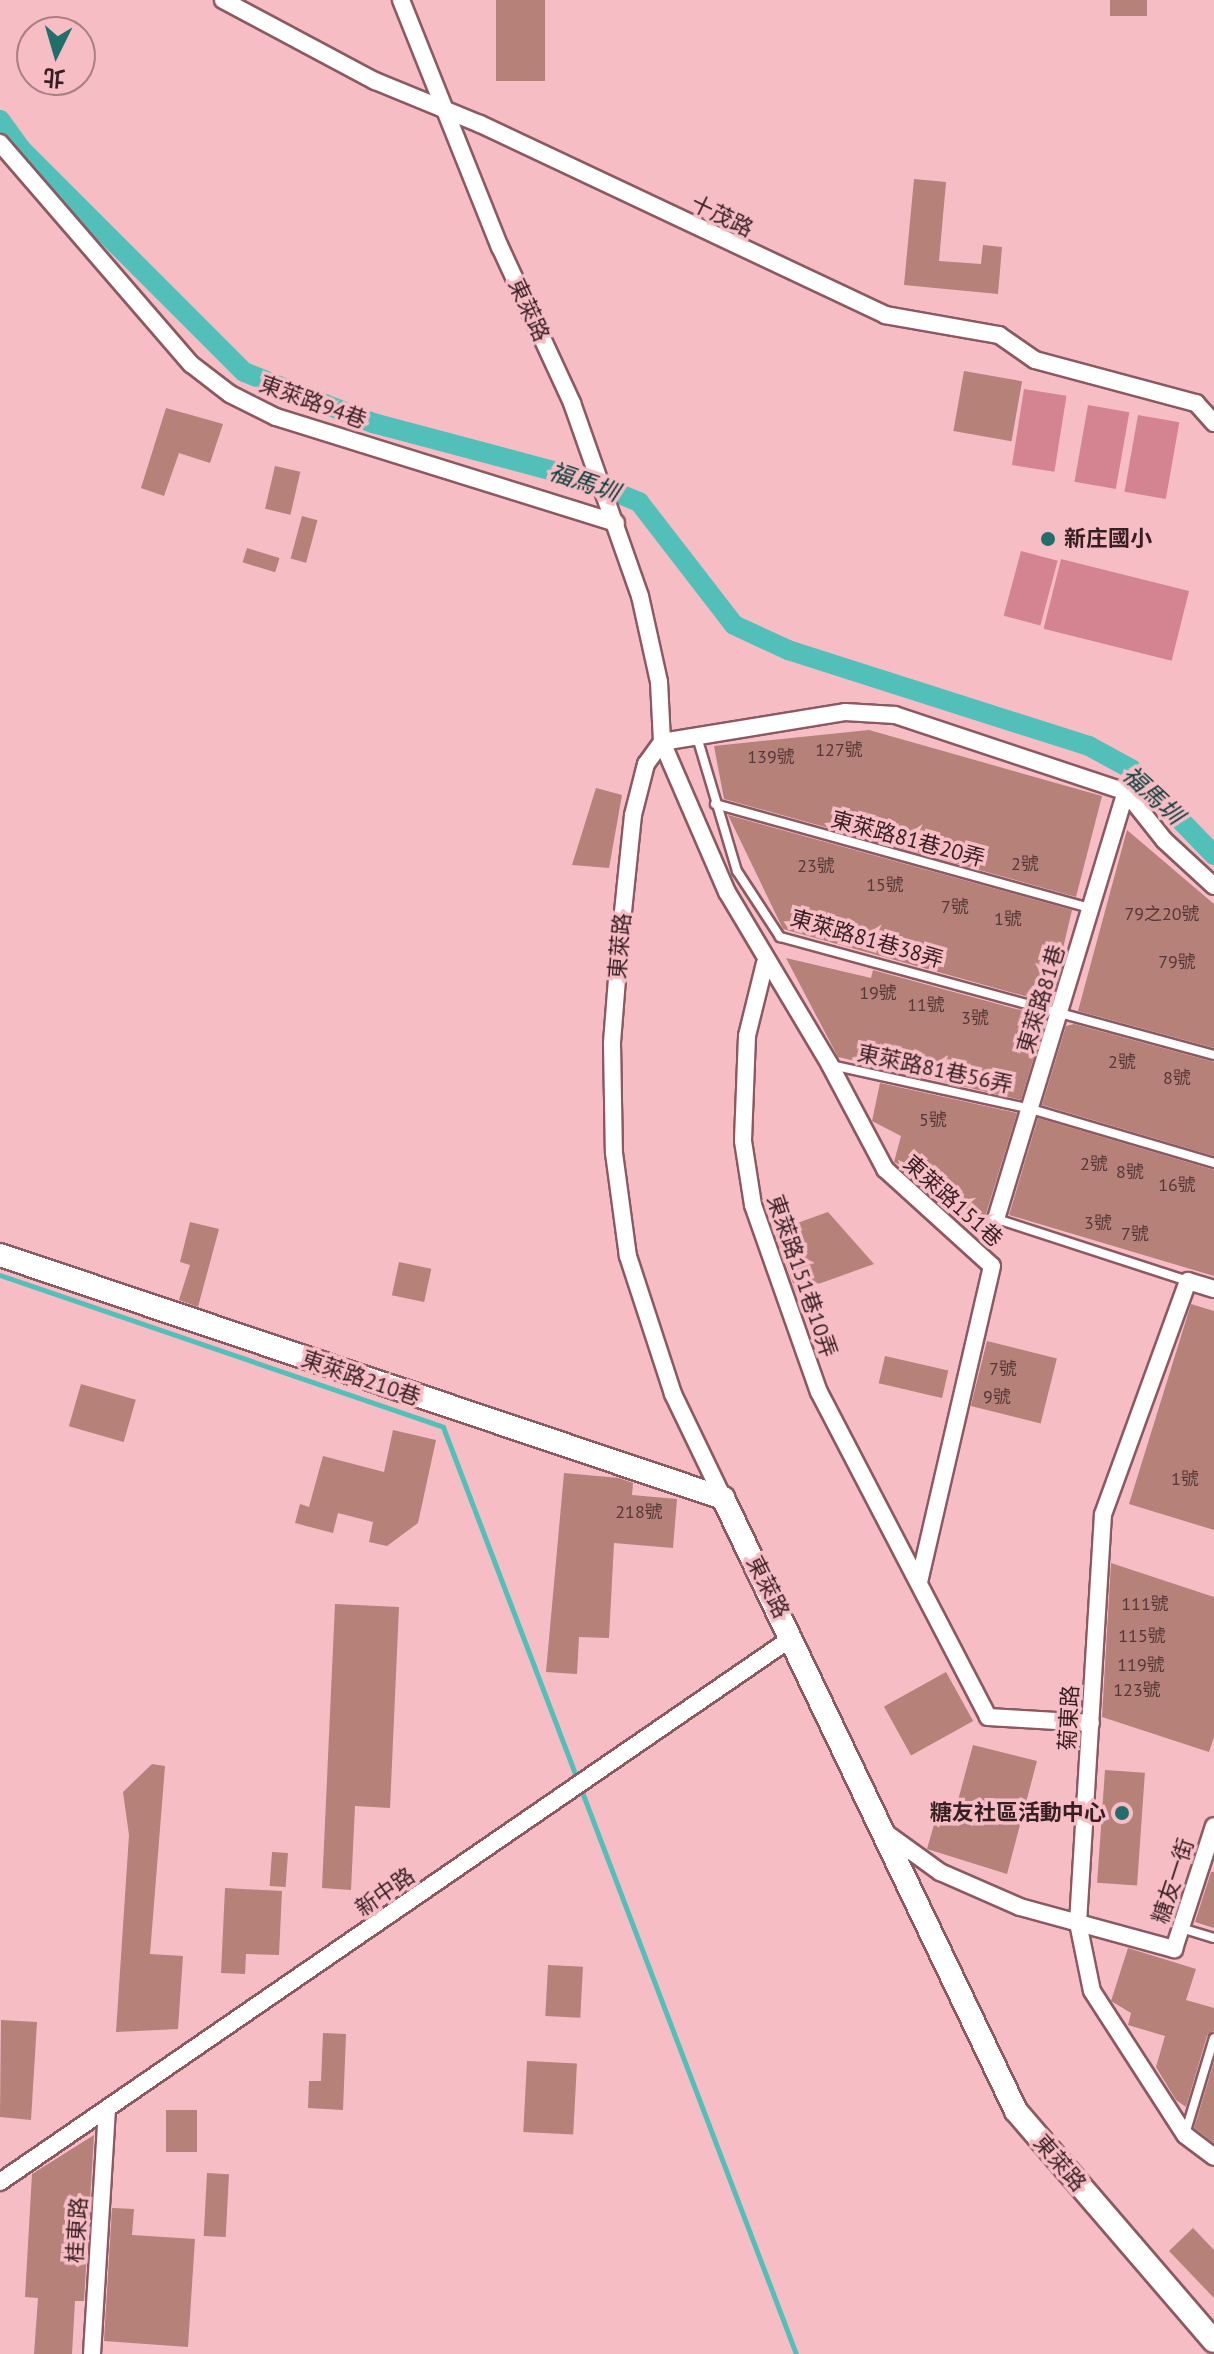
<!DOCTYPE html>
<meta charset="utf-8">
<style>
body{margin:0}
#map{position:relative;width:1214px;height:2354px;overflow:hidden;background:#f7bdc5;font-family:"PT Sans","Noto Sans TC",sans-serif}
div>[style]{position:absolute}
[style*='--x']{left:calc(var(--x)*1px);top:calc(var(--y)*1px);width:calc(var(--w)*1px);rotate:calc(var(--a)*1deg)}
.green>*{inset:0;background:#d48491;transform-origin:0 0}
.stream>*{height:5px;margin:-2.5px;padding:0 2.5px;transform-origin:2.5px;border-radius:2.5px;background:#52c0b9}
.canal>*{height:20px;margin:-10px;padding:0 10px;transform-origin:10px;border-radius:10px;background:#52c0b9}
.building>*{inset:0;background:#b58178;transform-origin:0 0}
.roads{filter:drop-shadow(2px 0 #8c5961) drop-shadow(-2px 0 #8c5961) drop-shadow(0 2px #8c5961) drop-shadow(0 -2px #8c5961)}
.lane>*{height:8px;margin:-4px;padding:0 4px;transform-origin:4px;border-radius:4px;background:#fff}
.street>*{height:16px;margin:-8px;padding:0 8px;transform-origin:8px;border-radius:8px;background:#fff}
.secondary>*{height:22px;margin:-11px;padding:0 11px;transform-origin:11px;border-radius:11px;background:#fff}
.dots>*{width:22px;height:22px;translate:-50% -50%;box-sizing:border-box;border:4px solid #f7bdc5;border-radius:50%}
span{translate:-50% -50%;white-space:nowrap;text-align:center;line-height:1.15;-webkit-text-stroke:7px #f7bdc5;paint-order:stroke}
.number-label{font-size:18px;color:#553838}
.number-label span{-webkit-text-stroke-width:0}
.street-label{font-size:22px;color:#351f22}
.poi-label{font-size:22px;color:#351f22;font-weight:700}
.left{translate:0 -50%;text-align:left}
.right{translate:-100% -50%;text-align:right}
.water-label{font-size:24px;color:#0a3e3c;font-style:italic}
.north{position:absolute;left:16px;top:16px;width:80px;height:80px;box-sizing:border-box;background:#f7bdc5;border:2px solid #a97e84;border-radius:50%;rotate:185deg;font-size:22px;font-weight:700;line-height:32px;text-align:center;color:#351f22}
.north::after{content:'';display:block;margin:auto;width:28px;height:36px;background:#236e6a;clip-path:polygon(50% 0,100% 100%,50% 72%,0 100%)}
</style>
<div id="map">
<div class="green">
<div style="left:1024px;top:389px;width:43px;height:77px;rotate:9deg"></div>
<div style="left:1088px;top:405px;width:42px;height:78px;rotate:10deg"></div>
<div style="left:1138px;top:415px;width:42px;height:78px;rotate:10deg"></div>
<div style="left:1021px;top:551px;width:38px;height:67px;rotate:15deg"></div>
<div style="left:1061px;top:559px;width:132px;height:72px;rotate:14deg"></div>
</div>
<div class="stream">
<div style="--x:0;--y:1275;--w:468;--a:18.9"></div>
<div style="--x:443;--y:1427;--w:992;--a:69.15"></div>
</div>
<div class="canal">
<div style="--x:0;--y:120;--w:36;--a:54"></div>
<div style="--x:21;--y:149;--w:315;--a:45"></div>
<div style="--x:244;--y:372;--w:139;--a:21.6"></div>
<div style="--x:373;--y:423;--w:217;--a:14.9"></div>
<div style="--x:583;--y:479;--w:61;--a:22.3"></div>
<div style="--x:639;--y:502;--w:155;--a:52.3"></div>
<div style="--x:734;--y:625;--w:60;--a:24.8"></div>
<div style="--x:788;--y:650;--w:316;--a:17.7"></div>
<div style="--x:1089;--y:746;--w:48;--a:28.7"></div>
<div style="--x:1131;--y:769;--w:120;--a:46"></div>
</div>
<div class="building">
<div style="left:496px;top:0;width:49px;height:81px"></div>
<div style="left:1110px;top:0;width:37px;height:16px"></div>
<div style="clip-path:polygon(914px 179px,946px 182px,939px 261px,981px 264px,983px 245px,1002px 247px,998px 294px,904px 285px)"></div>
<div style="left:964px;top:371px;width:59px;height:61px;rotate:10deg"></div>
<div style="clip-path:polygon(166px 408px,223px 424px,210px 463px,179px 453px,164px 496px,141px 488px)"></div>
<div style="left:275px;top:466px;width:26px;height:44px;rotate:13deg"></div>
<div style="left:302px;top:516px;width:16px;height:44px;rotate:15deg"></div>
<div style="left:247px;top:548px;width:34px;height:15px;rotate:17deg"></div>
<div style="clip-path:polygon(869px 730px,1102px 796px,1076px 897px,724px 799px,714px 746px)"></div>
<div style="clip-path:polygon(596px 788px,622px 795px,609px 868px,572px 865px)"></div>
<div style="clip-path:polygon(728px 815px,1072px 910px,1050px 1003px,783px 929px)"></div>
<div style="clip-path:polygon(1127px 830px,1214px 904px,1214px 1048px,1078px 1011px)"></div>
<div style="clip-path:polygon(786px 958px,871px 978px,873px 970px,1046px 1017px,1021px 1100px,838px 1057px)"></div>
<div style="clip-path:polygon(1074px 1024px,1214px 1062px,1214px 1156px,1042px 1105px,1066px 1026px)"></div>
<div style="clip-path:polygon(880px 1083px,1017px 1113px,985px 1217px,944px 1199px,945px 1187px,894px 1162px,901px 1136px,872px 1121px)"></div>
<div style="clip-path:polygon(1038px 1118px,1214px 1170px,1214px 1276px,1009px 1215px)"></div>
<div style="clip-path:polygon(828px 1212px,874px 1264px,796px 1292px,775px 1231px)"></div>
<div style="clip-path:polygon(190px 1222px,219px 1229px,198px 1307px,179px 1300px,190px 1265px,180px 1262px)"></div>
<div style="left:399px;top:1262px;width:33px;height:34px;rotate:12deg"></div>
<div style="clip-path:polygon(1191px 1304px,1214px 1311px,1214px 1530px,1129px 1504px)"></div>
<div style="left:987px;top:1341px;width:72px;height:67px;rotate:14deg"></div>
<div style="left:885px;top:1356px;width:65px;height:28px;rotate:13deg"></div>
<div style="left:81px;top:1384px;width:57px;height:44px;rotate:16deg"></div>
<div style="clip-path:polygon(393px 1430px,436px 1440px,418px 1523px,387px 1546px,369px 1542px,373px 1522px,338px 1513px,333px 1533px,295px 1523px,300px 1504px,309px 1507px,323px 1456px,384px 1472px)"></div>
<div style="clip-path:polygon(564px 1473px,619px 1478px,633px 1483px,632px 1495px,677px 1499px,673px 1548px,614px 1543px,609px 1638px,579px 1637px,577px 1674px,546px 1672px)"></div>
<div style="clip-path:polygon(1111px 1563px,1214px 1597px,1214px 1737px,1209px 1752px,1102px 1717px)"></div>
<div style="clip-path:polygon(335px 1604px,399px 1607px,390px 1808px,355px 1806px,351px 1890px,322px 1888px)"></div>
<div style="left:946px;top:1672px;width:56px;height:71px;rotate:61deg"></div>
<div style="clip-path:polygon(973px 1745px,1037px 1761px,1007px 1874px,927px 1849px,941px 1800px,957px 1804px)"></div>
<div style="clip-path:polygon(152px 1764px,165px 1766px,150px 1954px,183px 1956px,178px 2029px,116px 2032px,129px 1835px,123px 1792px)"></div>
<div style="left:1105px;top:1770px;width:40px;height:113px;rotate:4deg"></div>
<div style="left:272px;top:1852px;width:16px;height:34px;rotate:4deg"></div>
<div style="clip-path:polygon(1211px 1872px,1214px 1872px,1214px 1928px,1195px 1922px)"></div>
<div style="clip-path:polygon(225px 1888px,282px 1891px,279px 1955px,246px 1954px,245px 1974px,221px 1973px)"></div>
<div style="clip-path:polygon(1128px 1948px,1196px 1969px,1186px 2000px,1214px 2008px,1214px 2031px,1207px 2036px,1186px 2107px,1176px 2100px,1156px 2067px,1165px 2036px,1128px 2025px,1131px 2013px,1111px 2001px)"></div>
<div style="left:548px;top:1965px;width:35px;height:51px;rotate:3deg"></div>
<div style="clip-path:polygon(1px 2020px,37px 2022px,31px 2120px,0 2117px)"></div>
<div style="clip-path:polygon(323px 2033px,346px 2034px,343px 2110px,308px 2108px,309px 2081px,321px 2081px)"></div>
<div style="left:527px;top:2061px;width:50px;height:71px;rotate:3deg"></div>
<div style="clip-path:polygon(1214px 2062px,1214px 2143px,1194px 2128px)"></div>
<div style="left:166px;top:2110px;width:31px;height:42px"></div>
<div style="clip-path:polygon(94px 2135px,84px 2301px,75px 2301px,72px 2354px,34px 2354px,38px 2298px,25px 2297px,32px 2174px)"></div>
<div style="left:207px;top:2173px;width:22px;height:63px;rotate:3deg"></div>
<div style="clip-path:polygon(112px 2208px,134px 2209px,132px 2235px,195px 2239px,188px 2347px,104px 2341px)"></div>
<div style="clip-path:polygon(1193px 2228px,1214px 2250px,1214px 2298px,1169px 2251px)"></div>
</div>
<div class="roads">
<div class="lane">
<div style="--x:697;--y:737;--w:140;--a:73.4"></div>
<div style="--x:737;--y:871;--w:79;--a:56.9"></div>
<div style="--x:780;--y:937;--w:450;--a:15.2"></div>
<div style="--x:715;--y:804;--w:390;--a:15.5"></div>
<div style="--x:831;--y:1065;--w:205;--a:12.4"></div>
<div style="--x:1031;--y:1109;--w:191;--a:16.4"></div>
<div style="--x:997;--y:1219;--w:201;--a:18"></div>
<div style="--x:1181;--y:1928;--w:34;--a:17"></div>
<div style="--x:1185;--y:2134;--w:100;--a:-73.2"></div>
</div>
<div class="street">
<div style="--x:223;--y:0;--w:172;--a:28.1"></div>
<div style="--x:375;--y:81;--w:113;--a:22.3"></div>
<div style="--x:480;--y:124;--w:448;--a:25.2"></div>
<div style="--x:885;--y:315;--w:116;--a:10"></div>
<div style="--x:999;--y:335;--w:44;--a:34.8"></div>
<div style="--x:1035;--y:360;--w:167;--a:15"></div>
<div style="--x:1196;--y:403;--w:27;--a:48"></div>
<div style="--x:401;--y:0;--w:266;--a:68.2"></div>
<div style="--x:500;--y:247;--w:172;--a:65.2"></div>
<div style="--x:572;--y:403;--w:205;--a:70.6"></div>
<div style="--x:640;--y:596;--w:88;--a:77.5"></div>
<div style="--x:659;--y:682;--w:60;--a:87.1"></div>
<div style="--x:662;--y:742;--w:27;--a:126"></div>
<div style="--x:646;--y:764;--w:53;--a:104.3"></div>
<div style="--x:633;--y:815;--w:127;--a:95.9"></div>
<div style="--x:620;--y:941;--w:102;--a:94.5"></div>
<div style="--x:612;--y:1043;--w:110;--a:89"></div>
<div style="--x:614;--y:1153;--w:104;--a:82.3"></div>
<div style="--x:628;--y:1256;--w:145;--a:71.9"></div>
<div style="--x:673;--y:1394;--w:115;--a:64.3"></div>
<div style="--x:0;--y:143;--w:292;--a:49.2"></div>
<div style="--x:191;--y:364;--w:49;--a:37.6"></div>
<div style="--x:230;--y:394;--w:51;--a:26.6"></div>
<div style="--x:276;--y:417;--w:356;--a:17.3"></div>
<div style="--x:662;--y:742;--w:163;--a:66.6"></div>
<div style="--x:727;--y:892;--w:201;--a:59.2"></div>
<div style="--x:830;--y:1065;--w:118;--a:62.1"></div>
<div style="--x:885;--y:1169;--w:144;--a:42.2"></div>
<div style="--x:992;--y:1266;--w:323;--a:103"></div>
<div style="--x:662;--y:742;--w:185;--a:-9.3"></div>
<div style="--x:845;--y:712;--w:50;--a:3.4"></div>
<div style="--x:895;--y:715;--w:243;--a:18.4"></div>
<div style="--x:1126;--y:792;--w:61;--a:51.6"></div>
<div style="--x:1164;--y:840;--w:68;--a:42.6"></div>
<div style="--x:765;--y:963;--w:75;--a:103.9"></div>
<div style="--x:747;--y:1036;--w:105;--a:92.2"></div>
<div style="--x:743;--y:1141;--w:65;--a:81.1"></div>
<div style="--x:753;--y:1205;--w:198;--a:70.6"></div>
<div style="--x:819;--y:1392;--w:366;--a:62.5"></div>
<div style="--x:988;--y:1717;--w:103;--a:3.3"></div>
<div style="--x:996;--y:1219;--w:446;--a:-73.1"></div>
<div style="--x:1214;--y:1289;--w:27;--a:-163"></div>
<div style="--x:1188;--y:1281;--w:248;--a:110"></div>
<div style="--x:1103;--y:1514;--w:410;--a:93.5"></div>
<div style="--x:1078;--y:1923;--w:69;--a:78.4"></div>
<div style="--x:1092;--y:1991;--w:171;--a:57.1"></div>
<div style="--x:1185;--y:2135;--w:36;--a:37"></div>
<div style="--x:886;--y:1833;--w:67;--a:35.8"></div>
<div style="--x:940;--y:1872;--w:87;--a:23.6"></div>
<div style="--x:1020;--y:1907;--w:160;--a:15.3"></div>
<div style="--x:1174;--y:1949;--w:129;--a:-72"></div>
<div style="--x:0;--y:2182;--w:962;--a:-34.5"></div>
<div style="--x:92;--y:2354;--w:245;--a:-86.5"></div>
</div>
<div class="secondary">
<div style="--x:0;--y:1255;--w:763;--a:18.58"></div>
<div style="--x:723;--y:1498;--w:679;--a:64.45"></div>
<div style="--x:1016;--y:2111;--w:303;--a:49.3"></div>
</div>
</div>
<div class="dots">
<div style="left:1048px;top:539px;background:#236e6a"></div>
<div style="left:1122px;top:1813px;background:#236e6a"></div>
</div>
<div class="number-label">
<span style="left:839px;top:750px">127號</span>
<span style="left:771px;top:757px">139號</span>
<span style="left:1025px;top:864px">2號</span>
<span style="left:816px;top:866px">23號</span>
<span style="left:885px;top:885px">15號</span>
<span style="left:955px;top:907px">7號</span>
<span style="left:1162px;top:914px">79之20號</span>
<span style="left:1008px;top:919px">1號</span>
<span style="left:1177px;top:962px">79號</span>
<span style="left:878px;top:993px">19號</span>
<span style="left:926px;top:1005px">11號</span>
<span style="left:975px;top:1018px">3號</span>
<span style="left:1122px;top:1062px">2號</span>
<span style="left:1177px;top:1078px">8號</span>
<span style="left:933px;top:1120px">5號</span>
<span style="left:1094px;top:1164px">2號</span>
<span style="left:1130px;top:1172px">8號</span>
<span style="left:1177px;top:1185px">16號</span>
<span style="left:1098px;top:1223px">3號</span>
<span style="left:1135px;top:1234px">7號</span>
<span style="left:1003px;top:1369px">7號</span>
<span style="left:997px;top:1397px">9號</span>
<span style="left:1185px;top:1479px">1號</span>
<span style="left:639px;top:1512px">218號</span>
<span style="left:1145px;top:1604px">111號</span>
<span style="left:1142px;top:1636px">115號</span>
<span style="left:1141px;top:1665px">119號</span>
<span style="left:1137px;top:1690px">123號</span>
</div>
<div class="street-label">
<span style="left:722px;top:216px;rotate:26deg">十茂路</span>
<span style="left:529px;top:310px;rotate:65deg">東萊路</span>
<span style="left:313px;top:402px;rotate:20deg">東萊路94巷</span>
<span style="left:908px;top:839px;rotate:15deg">東萊路81巷20弄</span>
<span style="left:867px;top:939px;rotate:16deg">東萊路81巷38弄</span>
<span style="left:620px;top:946px;rotate:-85deg">東萊路</span>
<span style="left:1041px;top:999px;rotate:-73deg">東萊路81巷</span>
<span style="left:935px;top:1069px;rotate:12deg">東萊路81巷56弄</span>
<span style="left:953px;top:1201px;rotate:42deg">東萊路151巷</span>
<span style="left:802px;top:1276px;rotate:71deg">東萊路151巷10弄</span>
<span style="left:361px;top:1378px;rotate:19deg">東萊路210巷</span>
<span style="left:768px;top:1587px;rotate:63deg">東萊路</span>
<span style="left:1069px;top:1718px;rotate:-87deg">菊東路</span>
<span style="left:1173px;top:1881px;rotate:-72deg">糖友一街</span>
<span style="left:385px;top:1892px;rotate:-35deg">新中路</span>
<span style="left:1060px;top:2163px;rotate:49deg">東萊路</span>
<span style="left:77px;top:2230px;rotate:-86deg">桂東路</span>
</div>
<div class="poi-label">
<span class="left" style="left:1064px;top:539px">新庄國小</span>
<span class="right" style="left:1106px;top:1813px">糖友社區活動中心</span>
</div>
<div class="water-label">
<span style="left:584px;top:482px;rotate:19deg">福馬圳</span>
<span style="left:1153px;top:795px;rotate:43deg">福馬圳</span>
</div>
<div class="north">北</div>
</div>
